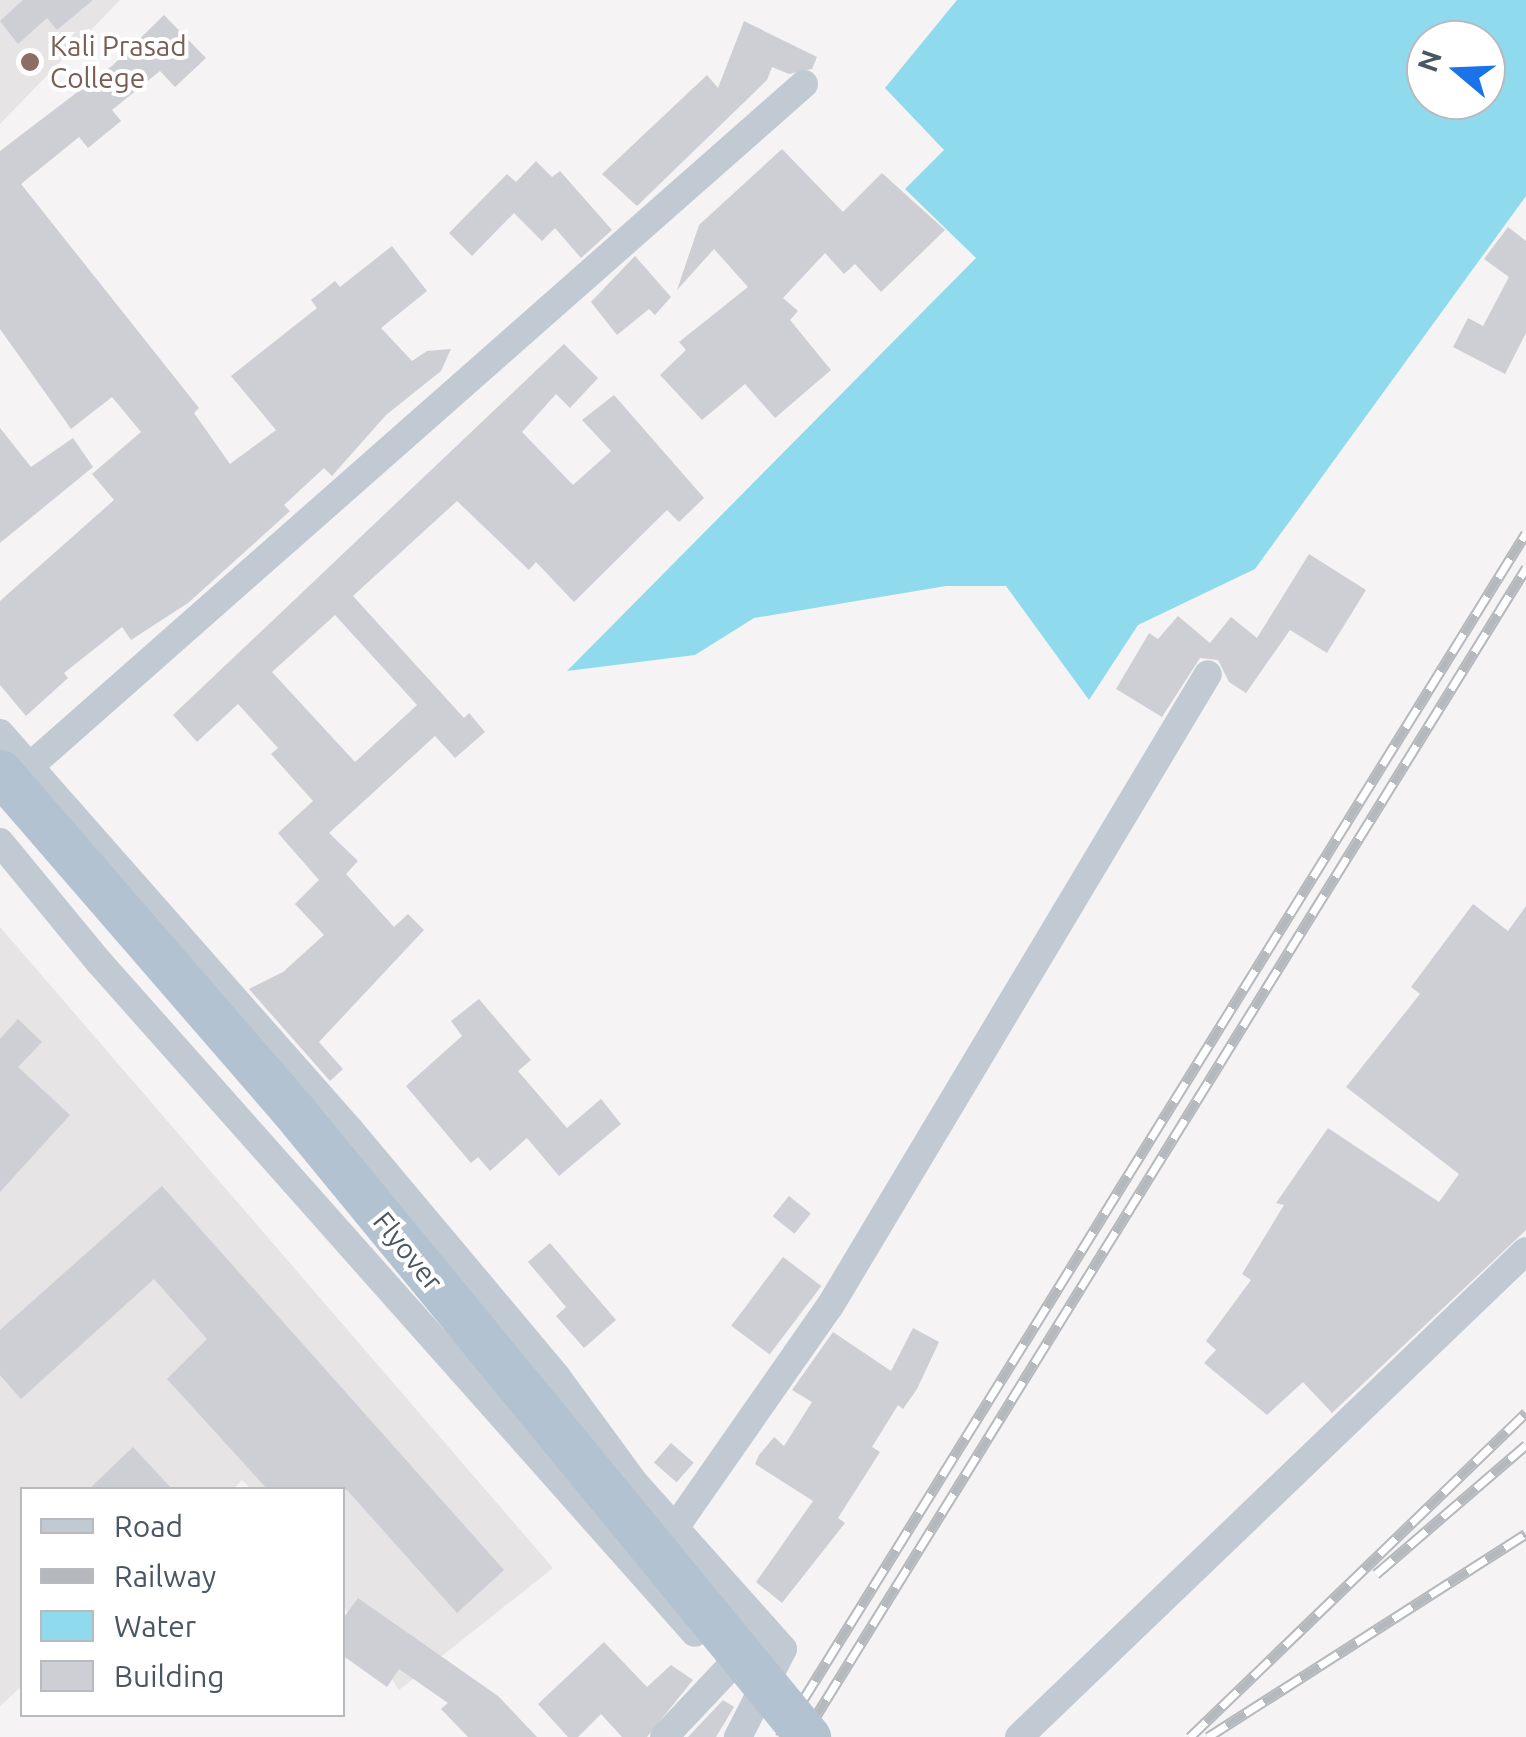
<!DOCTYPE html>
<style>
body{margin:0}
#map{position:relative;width:1526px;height:1737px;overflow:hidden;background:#f5f3f3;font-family:Ubuntu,sans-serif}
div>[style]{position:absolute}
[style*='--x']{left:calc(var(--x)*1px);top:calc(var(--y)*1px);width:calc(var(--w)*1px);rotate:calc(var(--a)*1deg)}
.education>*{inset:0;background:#e6e4e5}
.water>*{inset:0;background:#90daee}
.building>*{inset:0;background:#cdcfd5;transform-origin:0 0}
.minor>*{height:28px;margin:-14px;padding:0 14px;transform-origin:14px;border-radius:14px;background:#c1cad2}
.rail>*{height:11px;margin-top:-5.5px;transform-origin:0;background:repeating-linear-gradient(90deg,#fff 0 22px,#b5b8bd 0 44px);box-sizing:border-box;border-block:2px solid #b5b8bd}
.primary-bridge>*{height:45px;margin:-22.5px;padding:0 22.5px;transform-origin:22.5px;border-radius:22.5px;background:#b3c2d1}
.dots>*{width:28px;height:28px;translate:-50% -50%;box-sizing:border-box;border:5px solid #fff;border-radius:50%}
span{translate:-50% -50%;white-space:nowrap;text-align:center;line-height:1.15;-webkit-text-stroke:8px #fff;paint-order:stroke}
.education-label{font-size:28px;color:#785e54}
.left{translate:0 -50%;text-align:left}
.street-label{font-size:28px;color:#4a5661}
.legend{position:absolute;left:20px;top:1487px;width:325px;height:230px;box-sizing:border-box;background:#fff;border:2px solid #b7bbc0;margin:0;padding:12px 18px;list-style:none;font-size:30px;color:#4a5661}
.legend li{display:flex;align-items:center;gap:20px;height:50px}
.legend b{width:50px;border:2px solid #b7bbc0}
.north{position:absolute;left:1406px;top:20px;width:100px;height:100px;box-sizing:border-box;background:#fff;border:2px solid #b7bbc0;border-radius:50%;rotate:289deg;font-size:28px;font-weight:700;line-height:40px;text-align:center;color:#4a5661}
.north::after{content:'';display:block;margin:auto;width:35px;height:45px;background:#1a73e8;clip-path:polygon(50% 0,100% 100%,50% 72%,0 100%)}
</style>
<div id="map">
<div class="education">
<div style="clip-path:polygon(0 0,120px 0,0 124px)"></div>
<div style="clip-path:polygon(0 927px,553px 1568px,399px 1690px,343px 1605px,342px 1490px,251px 1489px,242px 1480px,232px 1490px,22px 1490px,22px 1686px,0 1706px)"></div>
</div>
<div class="water">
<div style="clip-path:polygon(evenodd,957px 0,1526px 0,1526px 196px,1255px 569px,1138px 625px,1089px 700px,1006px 586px,946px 586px,754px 618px,695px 655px,567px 671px,976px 258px,905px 189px,944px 150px,885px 88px,957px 0,1426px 40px,1486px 40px,1486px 100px,1426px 100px,1426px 40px)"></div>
</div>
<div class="building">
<div style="clip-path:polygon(23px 0,93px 0,57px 30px,47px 18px,18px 44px,0 21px)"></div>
<div style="clip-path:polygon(164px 15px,206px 58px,175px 87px,160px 71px,112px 110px,121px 121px,88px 148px,79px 137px,21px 184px,199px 408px,194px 413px,230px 464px,276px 430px,231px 376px,317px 308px,311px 300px,335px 281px,340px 287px,392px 246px,427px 291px,381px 328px,412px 361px,427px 351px,451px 349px,441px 371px,386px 415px,332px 476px,324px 468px,284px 505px,290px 511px,188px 603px,131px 640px,122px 627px,64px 673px,68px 678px,26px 716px,0 685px,0 601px,114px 500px,92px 474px,141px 432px,112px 397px,71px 429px,0 329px,0 151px,113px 65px)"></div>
<div style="clip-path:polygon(744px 21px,817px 57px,812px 69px,789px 74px,772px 67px,767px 80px,637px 206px,602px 174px,707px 75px,718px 88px)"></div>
<div style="clip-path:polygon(782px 149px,843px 212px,882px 173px,945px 230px,881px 292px,855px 264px,844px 274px,825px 253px,783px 298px,798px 311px,790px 320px,831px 370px,775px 418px,745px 384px,702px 420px,660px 375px,686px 350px,679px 342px,748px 287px,714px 249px,677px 290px,699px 225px)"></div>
<div style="clip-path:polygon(536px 161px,552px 177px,560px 171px,612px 230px,581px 258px,555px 228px,542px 241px,514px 213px,472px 256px,449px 233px,507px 174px,516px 182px)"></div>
<div style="clip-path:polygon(1508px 227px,1526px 241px,1526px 333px,1505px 374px,1453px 347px,1468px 318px,1483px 326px,1509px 277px,1484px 259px)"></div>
<div style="clip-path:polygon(635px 256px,671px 297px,655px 315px,649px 309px,617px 335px,591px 302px)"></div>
<div style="clip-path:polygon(evenodd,564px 344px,598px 378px,570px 408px,556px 394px,522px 432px,573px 485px,611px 451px,582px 420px,614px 395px,704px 498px,679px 522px,667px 510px,574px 602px,536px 562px,529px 570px,457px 501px,353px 596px,464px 718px,469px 713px,485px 732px,455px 758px,435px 736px,329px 833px,358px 861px,346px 874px,394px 927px,408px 914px,424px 930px,319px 1042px,343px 1069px,330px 1081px,249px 989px,283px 972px,324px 935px,295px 904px,319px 880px,278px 833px,313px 801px,271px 754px,278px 748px,238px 704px,197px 742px,173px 715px,564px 344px,335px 615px,417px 705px,355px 762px,272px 672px,335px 615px)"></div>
<div style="clip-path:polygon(0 428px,31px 467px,73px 438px,93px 467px,0 543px)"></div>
<div style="clip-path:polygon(1309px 554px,1366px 590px,1327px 653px,1290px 630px,1246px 693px,1229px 682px,1218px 660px,1200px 658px,1162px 717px,1116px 689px,1149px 633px,1158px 639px,1178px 616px,1210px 643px,1231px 617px,1257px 638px)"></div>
<div style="clip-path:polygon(1473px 904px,1508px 931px,1526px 906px,1526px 1230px,1332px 1413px,1303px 1382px,1267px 1415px,1204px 1363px,1216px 1350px,1206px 1341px,1251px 1280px,1242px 1274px,1284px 1205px,1276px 1203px,1328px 1128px,1439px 1202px,1459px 1174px,1346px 1087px,1420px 994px,1411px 987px)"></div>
<div style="clip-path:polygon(479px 999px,531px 1060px,518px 1071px,567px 1128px,601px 1099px,621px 1124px,559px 1176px,527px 1138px,490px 1171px,478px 1157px,471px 1163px,406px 1086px,462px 1036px,451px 1021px)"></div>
<div style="clip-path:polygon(18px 1019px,42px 1042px,18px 1067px,70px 1115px,0 1192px,0 1039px)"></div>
<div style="clip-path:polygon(162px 1186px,504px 1570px,457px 1613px,347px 1490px,268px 1490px,167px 1379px,207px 1339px,154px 1279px,21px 1399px,0 1375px,0 1330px)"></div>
<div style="left:789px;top:1196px;width:28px;height:26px;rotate:39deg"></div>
<div style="clip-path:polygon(550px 1243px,616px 1320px,584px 1348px,556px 1316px,566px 1307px,528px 1262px)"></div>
<div style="left:783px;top:1257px;width:48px;height:86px;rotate:37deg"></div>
<div style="clip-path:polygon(913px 1328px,939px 1342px,917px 1389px,903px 1409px,898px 1405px,872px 1447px,880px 1452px,838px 1518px,845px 1523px,782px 1603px,756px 1582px,813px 1501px,755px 1464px,759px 1455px,774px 1437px,784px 1446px,812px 1402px,792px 1390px,833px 1332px,891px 1371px)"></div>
<div style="left:671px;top:1443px;width:30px;height:26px;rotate:41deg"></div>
<div style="clip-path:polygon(133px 1447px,173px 1490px,88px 1490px)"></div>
<div style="clip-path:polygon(358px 1598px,498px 1696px,537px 1737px,468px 1737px,441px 1709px,448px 1703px,399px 1669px,387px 1687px,342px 1655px,342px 1620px)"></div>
<div style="clip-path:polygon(604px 1642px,647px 1687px,671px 1665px,693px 1680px,647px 1737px,622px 1737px,601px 1714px,578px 1737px,568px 1737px,538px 1704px)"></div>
<div style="clip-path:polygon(723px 1700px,734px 1707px,716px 1737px,688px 1737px)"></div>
</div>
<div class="minor">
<div style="--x:0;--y:733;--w:529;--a:48.6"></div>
<div style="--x:350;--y:1130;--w:322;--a:50"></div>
<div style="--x:557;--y:1377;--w:129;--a:53.8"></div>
<div style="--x:633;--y:1481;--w:225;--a:48.2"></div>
<div style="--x:783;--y:1649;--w:99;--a:117.1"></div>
<div style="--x:29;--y:767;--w:1033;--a:-41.39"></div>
<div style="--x:0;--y:842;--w:156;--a:50.5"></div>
<div style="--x:99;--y:962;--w:897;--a:48.39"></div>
<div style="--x:677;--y:1525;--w:267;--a:-55.1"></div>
<div style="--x:830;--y:1306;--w:736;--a:-59.12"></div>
<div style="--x:664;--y:1737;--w:93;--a:-46.7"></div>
<div style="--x:1019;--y:1737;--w:702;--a:-43.79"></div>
</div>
<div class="rail">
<div style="--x:1376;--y:1574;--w:198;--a:-40.7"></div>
<div style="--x:780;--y:1737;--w:1416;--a:-58.22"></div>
<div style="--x:803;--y:1737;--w:1375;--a:-58.26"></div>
<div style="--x:1190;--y:1737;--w:467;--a:-44"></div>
<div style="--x:1208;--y:1737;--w:377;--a:-32.6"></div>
</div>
<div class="primary-bridge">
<div style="--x:0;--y:772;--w:460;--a:49.1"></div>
<div style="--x:301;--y:1120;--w:799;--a:50.59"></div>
</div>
<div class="dots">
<div style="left:30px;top:62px;background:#8d6e63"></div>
</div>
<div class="education-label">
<span class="left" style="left:50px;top:62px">Kali Prasad<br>College</span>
</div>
<div class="street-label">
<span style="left:408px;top:1251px;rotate:51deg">Flyover</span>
</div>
<ul class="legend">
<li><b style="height:12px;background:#c1cad2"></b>Road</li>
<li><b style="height:12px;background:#b5b8bd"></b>Railway</li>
<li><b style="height:28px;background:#90daee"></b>Water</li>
<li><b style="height:28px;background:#cdcfd5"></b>Building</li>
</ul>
<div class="north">N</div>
</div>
